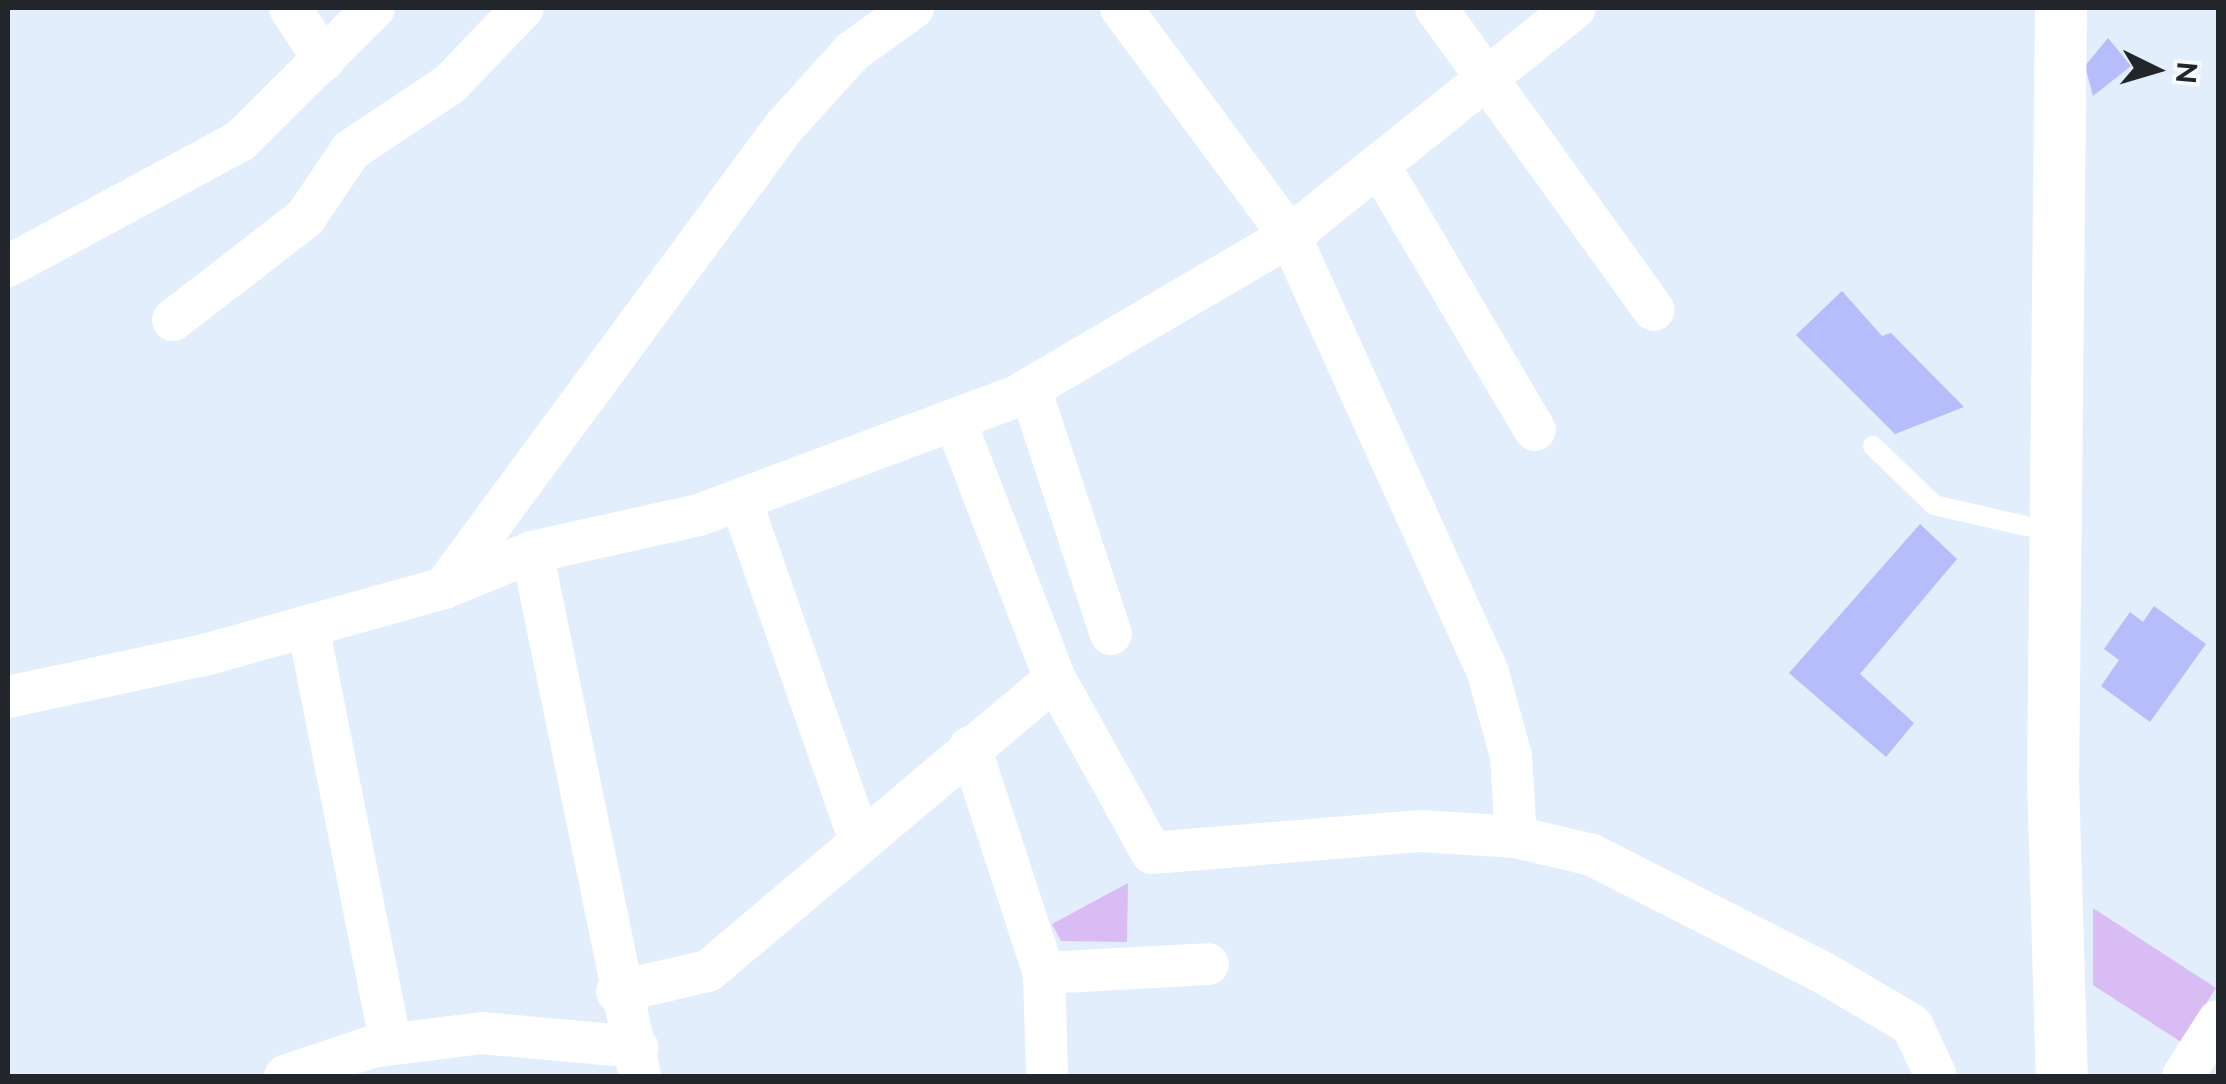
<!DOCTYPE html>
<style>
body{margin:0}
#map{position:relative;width:2226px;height:1084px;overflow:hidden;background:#e3eefc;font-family:Raleway,sans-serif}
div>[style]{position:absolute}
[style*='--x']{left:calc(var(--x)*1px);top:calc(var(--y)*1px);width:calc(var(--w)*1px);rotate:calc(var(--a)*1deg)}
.green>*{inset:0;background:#d9bcf4}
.building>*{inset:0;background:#b7bcfa}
.service>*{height:20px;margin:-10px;padding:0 10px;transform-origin:10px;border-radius:10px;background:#fff}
.minor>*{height:42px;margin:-21px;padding:0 21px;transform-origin:21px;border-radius:21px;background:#fff}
.tertiary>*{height:52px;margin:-26px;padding:0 26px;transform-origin:26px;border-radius:26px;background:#fff}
span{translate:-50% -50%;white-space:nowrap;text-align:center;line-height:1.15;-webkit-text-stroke:10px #f8fafd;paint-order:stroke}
.frame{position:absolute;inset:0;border:10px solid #22262b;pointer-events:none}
.north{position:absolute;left:2106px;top:20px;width:100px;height:100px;-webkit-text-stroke:8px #f8fafd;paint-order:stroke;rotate:95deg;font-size:28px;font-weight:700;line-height:40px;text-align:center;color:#22262b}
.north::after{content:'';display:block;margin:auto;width:35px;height:45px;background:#22262b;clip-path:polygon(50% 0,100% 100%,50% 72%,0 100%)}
</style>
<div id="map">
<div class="green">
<div style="clip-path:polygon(1128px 883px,1127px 942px,1061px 941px,1052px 924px)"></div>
<div style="clip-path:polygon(2093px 908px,2216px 988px,2181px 1042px,2093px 985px)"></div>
</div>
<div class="building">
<div style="clip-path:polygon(2108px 38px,2131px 66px,2093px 96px,2085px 66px)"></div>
<div style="clip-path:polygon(1842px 291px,1882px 336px,1891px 333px,1964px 407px,1895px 434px,1796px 335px)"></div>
<div style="clip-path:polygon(1920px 524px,1957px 559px,1860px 674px,1914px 723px,1886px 757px,1789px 673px)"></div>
<div style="clip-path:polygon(2154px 606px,2206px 644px,2150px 722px,2101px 686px,2119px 660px,2104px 649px,2130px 612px,2143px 622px)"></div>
</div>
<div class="service">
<div style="--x:1873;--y:446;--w:85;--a:44"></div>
<div style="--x:1934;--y:505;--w:94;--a:12.9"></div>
</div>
<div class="minor">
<div style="--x:290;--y:8;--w:62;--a:56.8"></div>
<div style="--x:1121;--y:8;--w:284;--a:53.5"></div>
<div style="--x:1290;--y:236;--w:480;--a:65.6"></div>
<div style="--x:1488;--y:673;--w:86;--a:74.5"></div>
<div style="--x:1511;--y:756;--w:81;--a:86.5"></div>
<div style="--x:1516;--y:837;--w:78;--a:13.3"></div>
<div style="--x:1592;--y:855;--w:260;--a:27"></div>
<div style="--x:1824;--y:973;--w:102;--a:30.6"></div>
<div style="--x:1912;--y:1025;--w:56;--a:64.8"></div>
<div style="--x:1436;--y:8;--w:372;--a:54.2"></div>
<div style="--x:1380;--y:167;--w:305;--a:59.5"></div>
<div style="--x:8;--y:266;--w:264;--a:-28.3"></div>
<div style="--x:240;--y:141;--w:189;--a:-44.8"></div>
<div style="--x:173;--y:320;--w:167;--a:-37.7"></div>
<div style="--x:305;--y:218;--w:82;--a:-55.9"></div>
<div style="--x:351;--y:150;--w:119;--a:-33.7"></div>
<div style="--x:450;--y:84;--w:105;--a:-46.2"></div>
<div style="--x:1030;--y:388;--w:259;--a:71.8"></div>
<div style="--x:955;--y:421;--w:277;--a:68.8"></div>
<div style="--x:1055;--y:679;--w:199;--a:60.9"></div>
<div style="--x:1152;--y:853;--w:269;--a:-4.7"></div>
<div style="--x:1420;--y:831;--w:96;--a:3.6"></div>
<div style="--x:741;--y:501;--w:355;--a:70.7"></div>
<div style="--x:532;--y:552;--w:535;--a:78.35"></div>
<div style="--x:444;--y:588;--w:573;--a:-53.59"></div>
<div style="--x:784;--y:127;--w:103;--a:-47.8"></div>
<div style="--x:853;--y:51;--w:74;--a:-35.6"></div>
<div style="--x:308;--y:626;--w:426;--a:78.8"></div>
<div style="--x:8;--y:697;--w:205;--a:-12.1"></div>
<div style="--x:208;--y:654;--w:245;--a:-15.6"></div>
<div style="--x:444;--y:588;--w:95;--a:-22.2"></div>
<div style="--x:532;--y:552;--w:171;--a:-12.5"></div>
<div style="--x:699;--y:515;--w:340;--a:-20.5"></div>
<div style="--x:1017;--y:396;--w:316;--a:-30.4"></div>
<div style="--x:1290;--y:236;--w:365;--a:-38.7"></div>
<div style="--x:970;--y:747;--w:238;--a:71.9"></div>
<div style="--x:1044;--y:973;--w:103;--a:88.3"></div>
<div style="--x:1044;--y:973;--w:164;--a:-3.1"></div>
<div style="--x:617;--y:992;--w:93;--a:-13"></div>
<div style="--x:708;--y:971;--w:454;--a:-40.1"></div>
<div style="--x:285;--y:1076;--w:91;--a:-18.6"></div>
<div style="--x:371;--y:1047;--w:112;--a:-7.2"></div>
<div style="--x:482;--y:1033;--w:156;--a:5.2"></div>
<div style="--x:2183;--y:1076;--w:65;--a:-57.5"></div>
</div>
<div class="tertiary">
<div style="--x:2061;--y:8;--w:771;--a:90.59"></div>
<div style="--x:2053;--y:779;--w:297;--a:88.3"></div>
</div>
<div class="frame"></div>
<div class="north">N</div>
</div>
